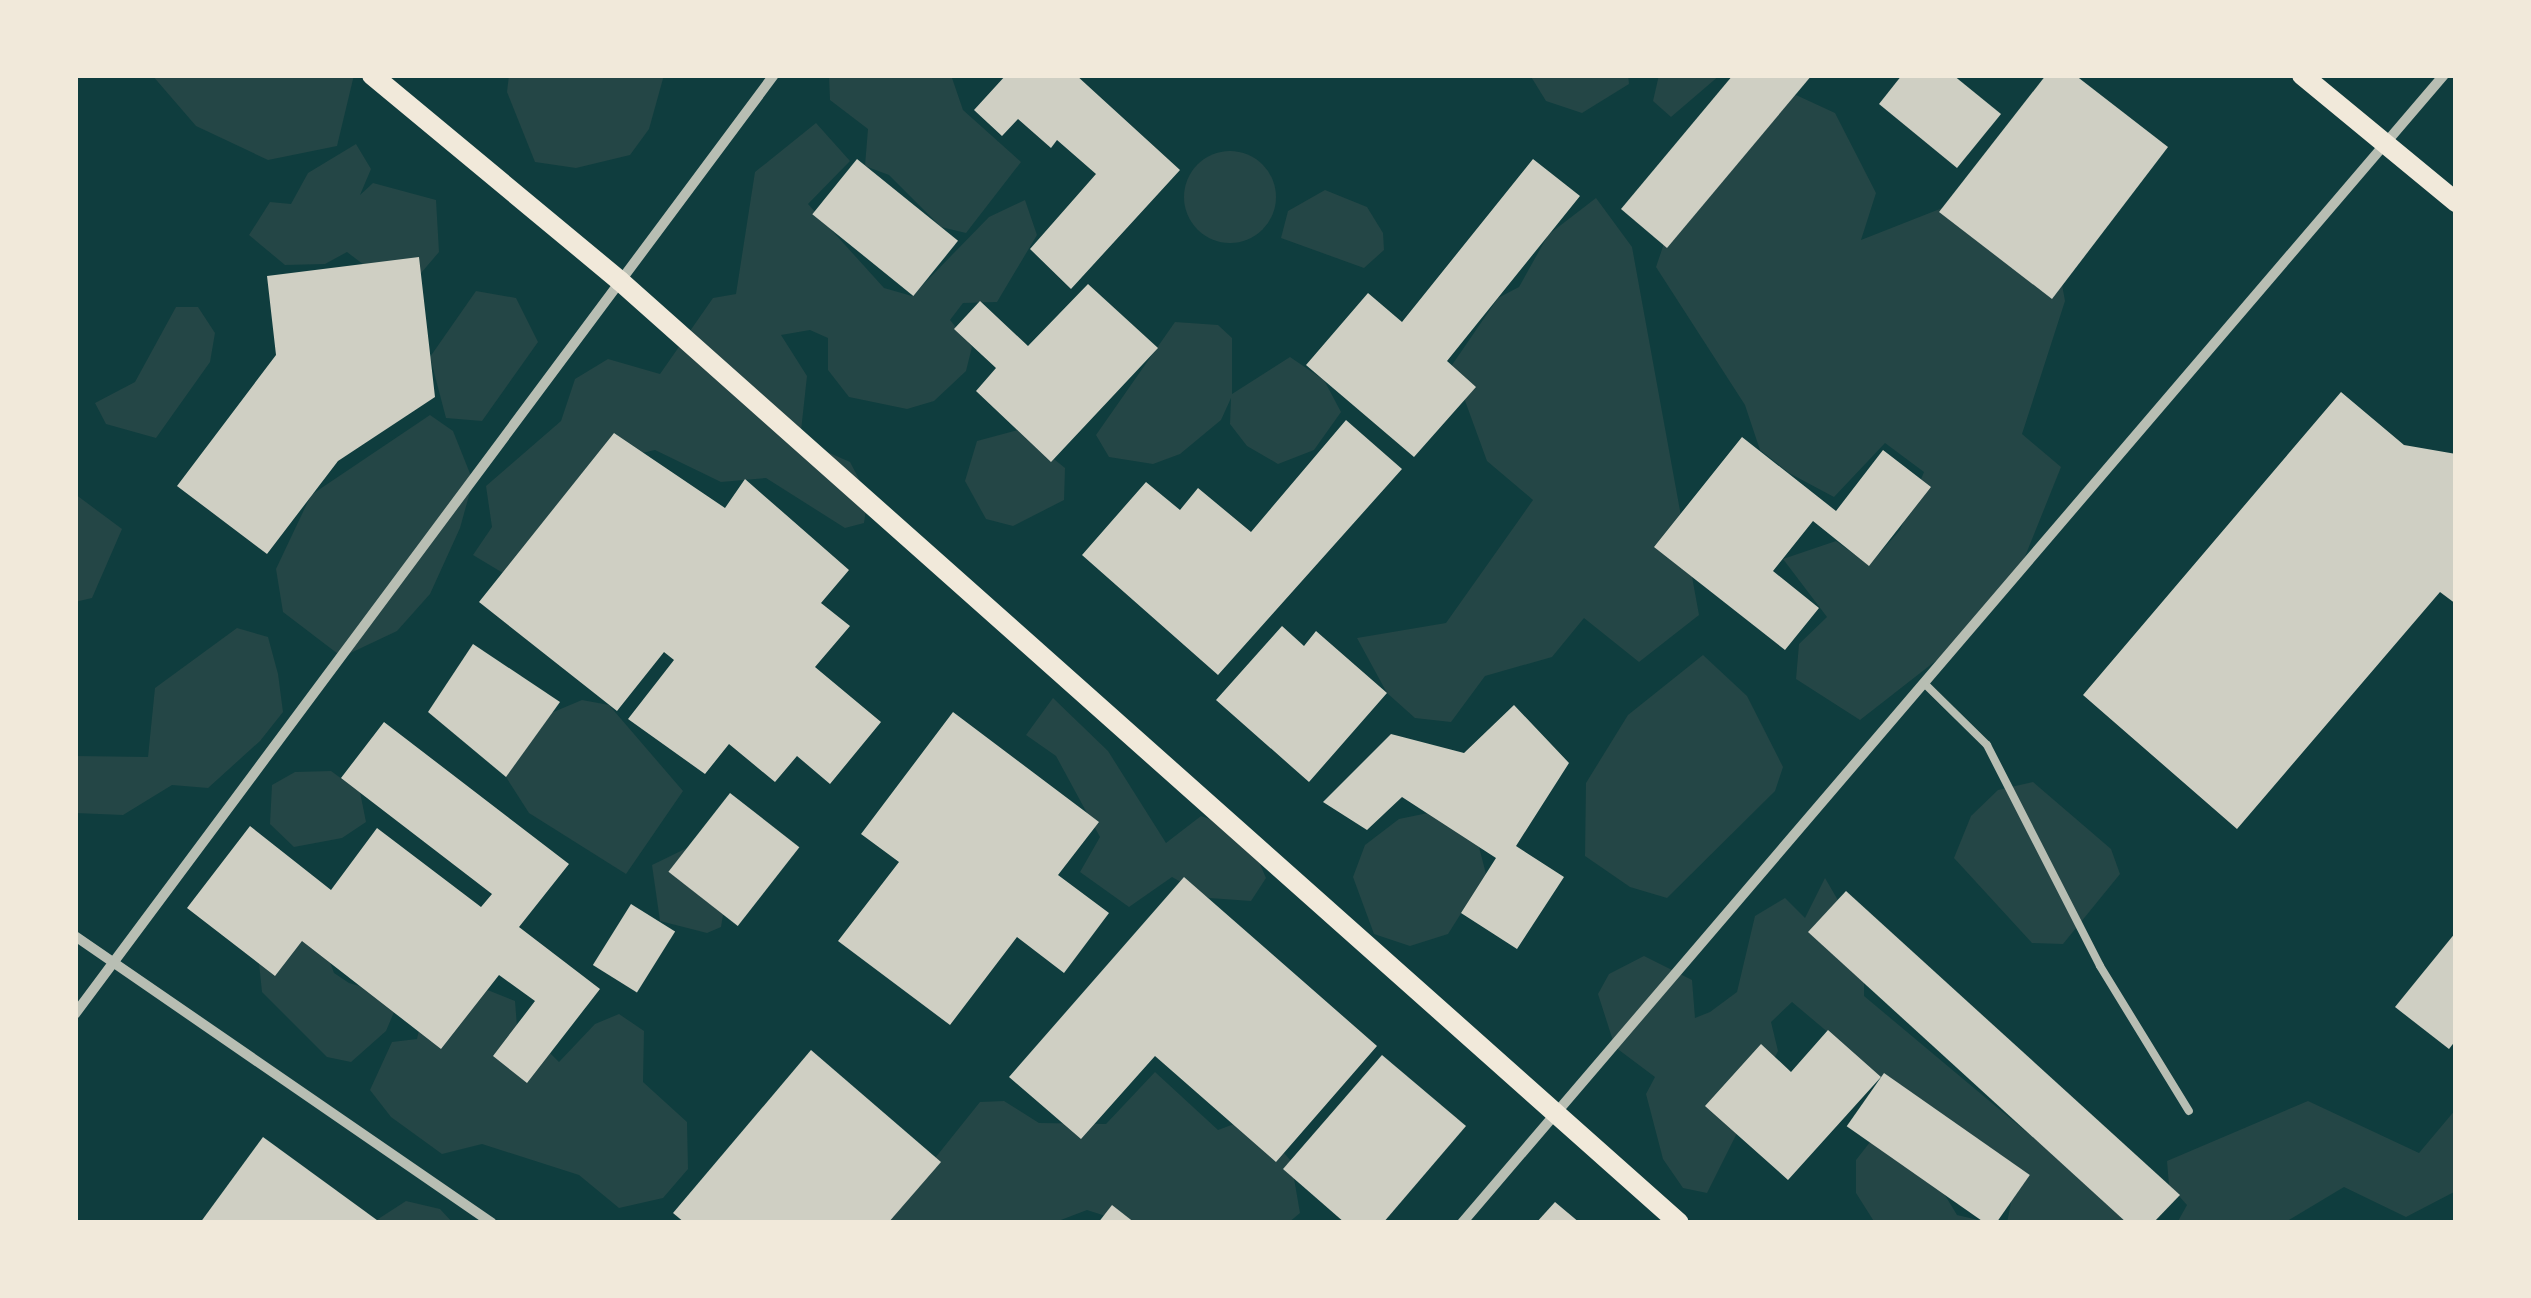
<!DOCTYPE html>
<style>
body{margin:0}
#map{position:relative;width:2531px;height:1298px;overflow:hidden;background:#0f3d3e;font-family:"Source Sans 3",sans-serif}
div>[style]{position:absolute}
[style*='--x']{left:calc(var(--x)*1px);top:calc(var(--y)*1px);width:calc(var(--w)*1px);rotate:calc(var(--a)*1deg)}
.green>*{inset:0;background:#244646}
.round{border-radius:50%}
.building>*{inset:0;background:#cfcfc3;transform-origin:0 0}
.service>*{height:8px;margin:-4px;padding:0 4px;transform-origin:4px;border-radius:4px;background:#b8beb3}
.minor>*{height:10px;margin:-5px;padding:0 5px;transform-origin:5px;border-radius:5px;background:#b8beb3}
.secondary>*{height:20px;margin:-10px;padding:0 10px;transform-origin:10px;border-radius:10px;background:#f1e9da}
span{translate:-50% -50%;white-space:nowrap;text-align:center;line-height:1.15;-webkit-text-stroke:9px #f1e9da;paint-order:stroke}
.frame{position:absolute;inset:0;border:78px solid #f1e9da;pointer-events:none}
</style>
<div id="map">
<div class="green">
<div style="clip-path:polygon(152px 75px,354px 75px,337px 146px,268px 160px,196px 126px)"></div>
<div style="clip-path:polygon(509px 75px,664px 75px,649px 129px,630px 155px,576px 168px,535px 162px,507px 92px)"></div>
<div style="clip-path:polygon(829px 75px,951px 75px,963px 110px,1021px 162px,966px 233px,941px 227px,889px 175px,865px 166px,868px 129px,830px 100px)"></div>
<div style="clip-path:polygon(1530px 75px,1628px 75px,1629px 84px,1582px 113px,1546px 101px)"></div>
<div style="clip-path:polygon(1659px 75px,1720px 75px,1671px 117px,1653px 101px)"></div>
<div style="clip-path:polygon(1796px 95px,1835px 113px,1876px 193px,1861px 240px,1983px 192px,2059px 268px,2065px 301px,2022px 434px,2061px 467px,2018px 574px,1965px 638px,1860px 720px,1796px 679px,1799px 644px,1827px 617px,1783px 559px,1836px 541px,1869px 565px,1900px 530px,1924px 472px,1885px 443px,1834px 497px,1789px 473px,1760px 450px,1745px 405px,1656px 267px,1691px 164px)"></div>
<div style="clip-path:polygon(816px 123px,850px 161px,808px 204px,884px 288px,912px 296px,989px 217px,1025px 200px,1037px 235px,997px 302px,963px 303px,950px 320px,972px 347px,966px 371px,934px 401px,907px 409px,849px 397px,828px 370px,828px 338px,810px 330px,781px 335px,807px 376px,800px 440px,850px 462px,868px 496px,864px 523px,845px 528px,766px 478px,721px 482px,655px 450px,589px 465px,503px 573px,473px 555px,492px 527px,486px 486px,561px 421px,575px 379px,608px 359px,660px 374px,713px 298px,736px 294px,755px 172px)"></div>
<div style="clip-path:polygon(356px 144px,371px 169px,360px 195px,373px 183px,436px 200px,439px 252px,410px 286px,389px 284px,347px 252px,325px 264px,285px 265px,249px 235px,270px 202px,291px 204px,308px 173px)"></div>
<div class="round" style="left:1184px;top:151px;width:92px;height:92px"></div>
<div style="clip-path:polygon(1325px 190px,1367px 207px,1383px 233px,1384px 250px,1364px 268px,1281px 238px,1288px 211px)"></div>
<div style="clip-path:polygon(1596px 198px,1632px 247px,1699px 615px,1639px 662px,1584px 618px,1552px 657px,1485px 676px,1451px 722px,1415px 718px,1387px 693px,1357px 638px,1446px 623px,1533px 500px,1487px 461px,1452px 365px,1498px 298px,1519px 287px,1548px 235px)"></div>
<div style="clip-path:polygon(476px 291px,516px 298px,538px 342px,482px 421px,446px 418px,430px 357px)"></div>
<div style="clip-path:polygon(176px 307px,198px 307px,215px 333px,210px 362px,156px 438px,106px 424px,95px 403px,135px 382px)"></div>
<div style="clip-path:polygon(1175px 322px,1218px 325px,1232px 338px,1232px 394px,1290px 357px,1324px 380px,1341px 412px,1314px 450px,1278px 464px,1247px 446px,1230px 424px,1231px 398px,1221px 420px,1180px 454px,1153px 464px,1109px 457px,1096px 435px)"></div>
<div style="clip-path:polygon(430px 415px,453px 431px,473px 481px,460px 528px,430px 594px,397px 631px,342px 657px,283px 612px,276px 569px,311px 495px)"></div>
<div style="clip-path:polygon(1018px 430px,1065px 468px,1064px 500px,1013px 526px,986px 519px,965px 481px,977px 441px)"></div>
<div style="clip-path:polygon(75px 494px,122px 529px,92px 598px,75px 602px)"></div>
<div style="clip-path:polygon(237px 628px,268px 637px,278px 674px,283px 712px,260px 741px,208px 788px,172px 785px,123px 815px,75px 813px,75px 756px,148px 757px,155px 688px)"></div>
<div style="clip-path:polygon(1703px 655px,1747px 696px,1783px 767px,1775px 791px,1667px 898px,1630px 887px,1585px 856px,1586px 783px,1628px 715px)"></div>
<div style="clip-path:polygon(1053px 698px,1108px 751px,1166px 843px,1201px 816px,1246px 832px,1266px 878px,1251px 901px,1209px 898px,1172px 877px,1129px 907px,1080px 872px,1100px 837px,1056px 756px,1026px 735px)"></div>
<div style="clip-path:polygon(582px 700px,609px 705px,683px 791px,626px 874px,529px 813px,506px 777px,551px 713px)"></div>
<div style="clip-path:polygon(331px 771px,360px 792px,366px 822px,342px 838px,294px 847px,270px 824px,272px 785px,295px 772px)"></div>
<div style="clip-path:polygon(2033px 782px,2111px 849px,2120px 874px,2063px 944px,2032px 943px,1954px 858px,1971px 816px,1998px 790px)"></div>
<div style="clip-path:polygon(1428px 813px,1479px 847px,1486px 874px,1448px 934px,1410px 946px,1374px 934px,1353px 877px,1365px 845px,1399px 819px)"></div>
<div style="clip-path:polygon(687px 848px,732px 862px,721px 927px,707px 933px,660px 921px,652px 865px)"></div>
<div style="clip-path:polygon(1825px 878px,1864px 945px,1864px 996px,2035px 1139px,2086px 1149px,2133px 1217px,2127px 1223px,2007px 1223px,2018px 1167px,1881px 1077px,1792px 1002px,1771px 1022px,1778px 1051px,1707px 1193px,1683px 1188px,1663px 1159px,1646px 1094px,1655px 1077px,1615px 1047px,1598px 994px,1609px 974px,1644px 956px,1692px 980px,1695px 1018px,1710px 1012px,1737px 992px,1755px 916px,1785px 898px,1805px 918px)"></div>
<div style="clip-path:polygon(299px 937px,322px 941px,334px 973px,349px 983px,400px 998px,386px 1031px,351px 1062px,327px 1057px,262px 992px,259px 963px)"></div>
<div style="clip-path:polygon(480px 987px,515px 1001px,519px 1052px,547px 1050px,559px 1062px,595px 1024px,619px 1014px,644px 1031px,643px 1082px,687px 1122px,688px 1169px,663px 1198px,619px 1208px,579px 1175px,482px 1144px,442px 1154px,391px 1117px,370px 1090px,392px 1042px,417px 1039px,426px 1000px)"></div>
<div style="clip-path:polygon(1155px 1072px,1218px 1130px,1253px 1117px,1291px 1161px,1300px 1213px,1288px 1223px,1127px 1223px,1087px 1210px,1053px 1223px,883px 1223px,980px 1102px,1004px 1101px,1039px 1123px,1106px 1124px)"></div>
<div style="clip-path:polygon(2308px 1101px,2419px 1153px,2456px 1109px,2456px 1191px,2406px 1217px,2344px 1187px,2284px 1223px,2177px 1223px,2187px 1205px,2169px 1185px,2167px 1161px)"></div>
<div style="clip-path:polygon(1874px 1137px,1931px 1172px,1957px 1215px,1991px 1223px,1875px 1223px,1856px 1193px,1856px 1160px)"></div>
<div style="clip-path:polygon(406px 1201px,440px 1209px,453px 1223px,372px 1223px)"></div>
</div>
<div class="building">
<div style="clip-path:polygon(1006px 75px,1076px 75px,1180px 170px,1071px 289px,1030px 249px,1096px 174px,1057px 140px,1051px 148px,1018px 119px,1002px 136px,974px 110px)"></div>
<div style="clip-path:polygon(1733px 75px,1812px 75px,1667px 248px,1621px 209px)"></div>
<div style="clip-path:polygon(1902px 75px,1953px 75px,2001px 114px,1957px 168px,1879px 104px)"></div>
<div style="clip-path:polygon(2046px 75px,2075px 75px,2168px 147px,2052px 299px,1939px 212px)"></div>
<div style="left:857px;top:159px;width:130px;height:71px;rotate:39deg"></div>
<div style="clip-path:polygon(1533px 159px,1580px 196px,1447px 361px,1476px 387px,1414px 457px,1306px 365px,1368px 293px,1402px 322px)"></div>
<div style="clip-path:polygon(419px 257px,435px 397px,338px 461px,267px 554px,177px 486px,276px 355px,267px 276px)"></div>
<div style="clip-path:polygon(1088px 284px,1158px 348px,1051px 462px,976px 391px,996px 368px,954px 329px,980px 301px,1028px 346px)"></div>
<div style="clip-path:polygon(2341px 392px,2404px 445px,2456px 454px,2456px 604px,2440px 592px,2237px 829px,2083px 695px)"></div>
<div style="clip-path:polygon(1346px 420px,1402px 469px,1218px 675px,1082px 555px,1146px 482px,1180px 510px,1198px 488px,1251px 532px)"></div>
<div style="clip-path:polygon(614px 433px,725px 508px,745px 479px,849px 570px,821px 603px,850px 626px,815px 667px,881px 722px,830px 784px,797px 756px,775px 782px,729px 744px,705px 774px,628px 719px,674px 660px,664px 652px,617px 711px,479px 602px)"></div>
<div style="clip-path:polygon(1742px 437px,1836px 511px,1883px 450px,1931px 487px,1869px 566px,1813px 521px,1773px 571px,1819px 608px,1785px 650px,1654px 547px)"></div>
<div style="clip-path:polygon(1282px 626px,1304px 646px,1316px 631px,1387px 693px,1309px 782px,1216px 700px)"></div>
<div style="clip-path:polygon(473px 644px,560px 702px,506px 777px,428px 712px)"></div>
<div style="clip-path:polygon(1514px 705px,1569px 763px,1516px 846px,1564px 877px,1517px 949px,1461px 913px,1496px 858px,1402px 797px,1367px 830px,1323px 802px,1391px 734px,1464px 753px)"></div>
<div style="clip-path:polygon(953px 712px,1099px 822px,1058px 875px,1109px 913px,1064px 973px,1017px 937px,950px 1025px,838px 941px,899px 862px,861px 834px)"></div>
<div style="clip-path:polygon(384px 722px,569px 864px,519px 927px,600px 989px,527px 1083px,493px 1056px,535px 1001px,499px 975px,441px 1049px,302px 941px,275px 976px,187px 908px,250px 826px,331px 890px,377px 828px,481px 907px,492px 894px,341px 778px)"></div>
<div style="left:730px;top:793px;width:88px;height:100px;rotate:38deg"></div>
<div style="clip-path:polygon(1184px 877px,1377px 1046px,1276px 1162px,1155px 1056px,1081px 1139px,1009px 1077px)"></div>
<div style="clip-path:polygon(1846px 891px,2180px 1195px,2153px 1223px,2127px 1223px,1808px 932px)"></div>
<div style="left:631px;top:904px;width:52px;height:72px;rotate:32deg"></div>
<div style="clip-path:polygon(2456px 932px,2456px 1040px,2449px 1049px,2395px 1007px)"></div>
<div style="clip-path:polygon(1828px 1030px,1881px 1077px,1788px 1180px,1705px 1106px,1761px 1044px,1791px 1072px)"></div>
<div style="clip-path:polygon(811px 1050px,941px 1162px,888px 1223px,685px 1223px,673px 1213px)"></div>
<div style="clip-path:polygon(1382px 1055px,1466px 1126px,1383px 1223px,1345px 1223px,1283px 1169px)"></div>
<div style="left:1884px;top:1073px;width:178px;height:65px;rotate:35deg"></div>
<div style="clip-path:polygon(263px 1137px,381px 1223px,200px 1223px)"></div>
<div style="clip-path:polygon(1555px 1202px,1580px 1223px,1536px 1223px)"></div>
<div style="clip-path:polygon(1112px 1205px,1135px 1223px,1098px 1223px)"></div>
</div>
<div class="service">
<div style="--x:1925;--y:684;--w:87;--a:44.5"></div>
<div style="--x:1987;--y:745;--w:248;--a:62.9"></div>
<div style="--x:2100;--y:966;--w:170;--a:58.5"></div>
</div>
<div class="minor">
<div style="--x:75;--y:936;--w:506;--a:34.54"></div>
<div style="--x:75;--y:1014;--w:1171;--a:-53.34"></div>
<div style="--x:1462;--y:1223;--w:1511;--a:-49.46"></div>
</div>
<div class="secondary">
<div style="--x:372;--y:75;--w:322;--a:39.7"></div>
<div style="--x:620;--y:281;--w:1417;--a:41.65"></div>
<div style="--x:2302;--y:75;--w:200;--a:39.5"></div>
</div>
<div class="frame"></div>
</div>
